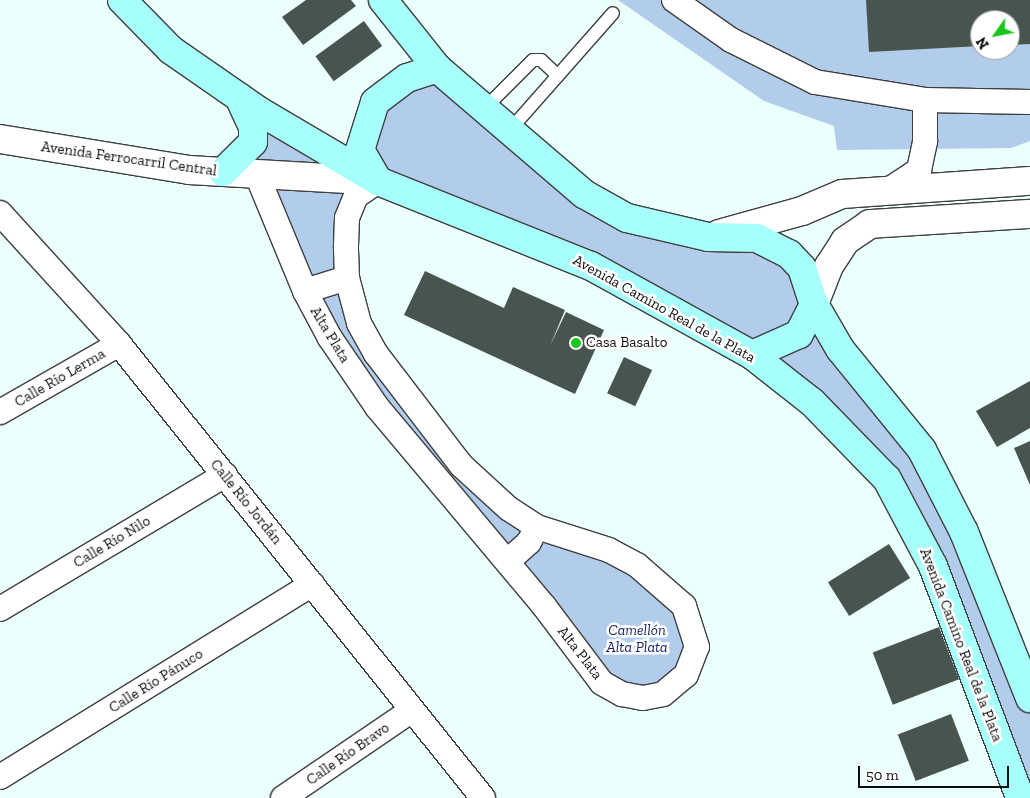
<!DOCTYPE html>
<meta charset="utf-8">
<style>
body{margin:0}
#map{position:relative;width:1030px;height:798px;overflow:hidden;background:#ebfffc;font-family:"Zilla Slab",serif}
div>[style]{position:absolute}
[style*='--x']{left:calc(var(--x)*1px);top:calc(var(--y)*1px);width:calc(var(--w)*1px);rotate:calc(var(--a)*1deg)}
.green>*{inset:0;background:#b2cdec}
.building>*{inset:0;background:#48554e;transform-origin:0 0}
.roads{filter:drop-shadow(1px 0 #3f3f3f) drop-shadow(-1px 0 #3f3f3f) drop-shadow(0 1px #3f3f3f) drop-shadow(0 -1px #3f3f3f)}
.service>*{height:12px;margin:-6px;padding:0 6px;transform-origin:6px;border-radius:6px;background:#fff}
.minor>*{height:24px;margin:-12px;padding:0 12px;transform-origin:12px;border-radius:12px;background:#fff}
.tertiary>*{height:28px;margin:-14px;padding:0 14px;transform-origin:14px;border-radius:14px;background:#fff}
.secondary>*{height:28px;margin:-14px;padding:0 14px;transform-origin:14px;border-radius:14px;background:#a6fffa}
.dots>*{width:14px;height:14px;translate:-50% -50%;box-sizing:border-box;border:2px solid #fff;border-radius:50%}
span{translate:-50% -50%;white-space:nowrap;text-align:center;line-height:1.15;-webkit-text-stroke:5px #fff;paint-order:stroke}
.street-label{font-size:15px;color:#0c0c0c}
.poi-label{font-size:15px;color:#0c0c0c}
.left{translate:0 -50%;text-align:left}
.park-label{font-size:15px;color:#182468;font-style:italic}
.north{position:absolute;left:970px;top:10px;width:50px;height:50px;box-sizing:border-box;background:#fff;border:1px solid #9e9e9e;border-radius:50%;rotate:237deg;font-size:14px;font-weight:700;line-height:20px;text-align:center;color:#0c0c0c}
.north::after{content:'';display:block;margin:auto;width:18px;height:22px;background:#1ac61c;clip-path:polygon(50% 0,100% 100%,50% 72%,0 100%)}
.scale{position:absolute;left:858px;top:766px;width:151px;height:22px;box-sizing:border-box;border:2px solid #0c0c0c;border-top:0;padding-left:6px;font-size:15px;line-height:18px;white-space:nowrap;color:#0c0c0c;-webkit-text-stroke:4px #fff;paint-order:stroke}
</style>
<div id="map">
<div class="green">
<div style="clip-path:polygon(evenodd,618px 0,1030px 0,1030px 141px,1011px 148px,837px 150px,834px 126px,764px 101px,618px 0,980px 20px,1010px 20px,1010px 50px,980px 50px,980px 20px)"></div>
<div style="clip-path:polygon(437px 68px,584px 194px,789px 254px,922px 450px,1030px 698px,1030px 798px,887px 479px,752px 355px,379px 181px,356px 196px,359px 323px,486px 490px,580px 539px,684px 606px,686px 675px,622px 694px,377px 407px,244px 155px,239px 97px,378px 180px,367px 118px)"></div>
</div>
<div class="building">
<div style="clip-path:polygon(306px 0,351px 0,356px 6px,303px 45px,282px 17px)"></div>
<div style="clip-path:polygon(866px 0,1030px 0,1030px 44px,1010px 45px,1010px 20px,980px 20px,980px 46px,869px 52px)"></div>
<div style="left:364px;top:21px;width:31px;height:60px;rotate:54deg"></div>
<div style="clip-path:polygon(425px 271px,504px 308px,513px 287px,565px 310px,550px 346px,566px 312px,604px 330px,575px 394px,404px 315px)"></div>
<div style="left:624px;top:357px;width:31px;height:40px;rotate:25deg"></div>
<div style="clip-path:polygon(1030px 381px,1030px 428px,997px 447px,976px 411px)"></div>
<div style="clip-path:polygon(1030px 441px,1030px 485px,1014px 448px)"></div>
<div style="left:889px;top:544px;width:40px;height:72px;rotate:58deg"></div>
<div style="left:939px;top:627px;width:56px;height:71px;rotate:69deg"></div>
<div style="left:951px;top:714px;width:50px;height:57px;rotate:69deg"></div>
</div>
<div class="roads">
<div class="service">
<div style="--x:484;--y:109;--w:69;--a:-45"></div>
<div style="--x:533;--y:60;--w:8;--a:0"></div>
<div style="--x:541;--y:60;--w:23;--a:43"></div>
<div style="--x:509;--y:131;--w:157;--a:-48.6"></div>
</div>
<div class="minor">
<div style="--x:674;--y:0;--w:70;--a:35.1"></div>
<div style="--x:731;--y:40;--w:94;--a:26.6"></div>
<div style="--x:815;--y:82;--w:111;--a:9.3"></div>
<div style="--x:925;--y:100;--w:105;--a:1.1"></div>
<div style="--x:257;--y:175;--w:126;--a:67.5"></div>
<div style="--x:305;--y:291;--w:53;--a:62"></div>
<div style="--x:330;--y:338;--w:83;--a:55.7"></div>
<div style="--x:377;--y:407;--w:260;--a:50"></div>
<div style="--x:544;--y:606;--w:96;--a:53"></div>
<div style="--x:602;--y:683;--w:23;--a:29"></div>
<div style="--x:622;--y:694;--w:21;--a:11"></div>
<div style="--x:643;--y:698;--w:20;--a:-11"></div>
<div style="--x:663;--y:694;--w:30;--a:-40"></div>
<div style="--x:686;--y:675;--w:30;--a:-69"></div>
<div style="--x:697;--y:647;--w:43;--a:-107.6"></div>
<div style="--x:684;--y:606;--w:62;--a:-138.9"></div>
<div style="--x:637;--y:565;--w:32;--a:-152"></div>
<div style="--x:609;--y:550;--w:76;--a:-162.3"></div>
<div style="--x:537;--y:527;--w:33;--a:-147"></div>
<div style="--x:509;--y:509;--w:65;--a:-137.5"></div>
<div style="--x:461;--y:465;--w:140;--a:-127.4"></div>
<div style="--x:376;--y:354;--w:35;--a:-119"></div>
<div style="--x:359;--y:323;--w:47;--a:-104.9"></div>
<div style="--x:347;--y:278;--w:32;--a:-92"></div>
<div style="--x:346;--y:246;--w:28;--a:-88"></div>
<div style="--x:347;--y:218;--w:24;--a:-68"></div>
<div style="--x:356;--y:196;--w:27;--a:-34"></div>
<div style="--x:890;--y:189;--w:35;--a:-33"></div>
<div style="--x:919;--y:170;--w:30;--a:-78"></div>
<div style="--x:925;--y:141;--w:41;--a:-90"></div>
<div style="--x:0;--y:213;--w:177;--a:47.7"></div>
<div style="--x:119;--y:344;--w:582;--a:51.28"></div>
<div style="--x:305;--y:291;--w:44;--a:-17.2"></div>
<div style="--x:0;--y:412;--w:137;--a:-29.7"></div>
<div style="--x:508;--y:561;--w:28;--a:-42"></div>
<div style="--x:529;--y:542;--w:17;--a:-62"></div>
<div style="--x:0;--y:609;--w:262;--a:-30.8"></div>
<div style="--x:0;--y:777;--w:367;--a:-31.7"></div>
<div style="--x:283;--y:798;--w:156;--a:-34.3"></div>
</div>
<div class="tertiary">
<div style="--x:0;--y:139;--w:192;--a:9.3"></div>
<div style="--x:189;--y:170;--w:189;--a:3.3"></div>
<div style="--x:719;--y:234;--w:86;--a:-15.5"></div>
<div style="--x:802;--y:211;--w:43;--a:-23"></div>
<div style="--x:842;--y:194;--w:188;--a:-4"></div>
<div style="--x:814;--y:304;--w:41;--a:-68.5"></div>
<div style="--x:829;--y:266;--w:30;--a:-57"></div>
<div style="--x:845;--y:241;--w:30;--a:-34"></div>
<div style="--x:870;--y:224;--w:160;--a:-3.6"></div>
</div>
<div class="secondary">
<div style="--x:122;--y:0;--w:70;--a:45.6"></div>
<div style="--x:171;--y:50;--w:107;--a:34.7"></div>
<div style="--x:259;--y:111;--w:138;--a:30.5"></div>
<div style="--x:378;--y:181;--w:229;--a:21.8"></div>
<div style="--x:591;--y:266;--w:184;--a:28.9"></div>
<div style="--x:752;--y:355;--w:76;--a:38.1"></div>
<div style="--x:812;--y:402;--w:107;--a:45.8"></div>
<div style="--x:887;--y:479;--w:98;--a:62.1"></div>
<div style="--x:933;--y:566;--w:248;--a:69.4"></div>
<div style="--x:383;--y:0;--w:87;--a:51.5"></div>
<div style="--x:437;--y:68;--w:194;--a:40.6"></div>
<div style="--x:584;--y:194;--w:49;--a:29.2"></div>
<div style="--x:627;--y:218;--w:83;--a:13.2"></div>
<div style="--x:708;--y:237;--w:49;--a:1.2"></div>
<div style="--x:757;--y:238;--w:36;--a:27"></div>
<div style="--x:789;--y:254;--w:19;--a:47"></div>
<div style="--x:802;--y:268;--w:38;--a:72"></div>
<div style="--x:814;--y:304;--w:52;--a:60"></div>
<div style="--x:840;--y:349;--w:130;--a:50.9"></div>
<div style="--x:922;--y:450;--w:92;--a:62.9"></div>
<div style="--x:964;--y:532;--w:179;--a:68.3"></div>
<div style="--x:223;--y:172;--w:42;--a:-45"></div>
<div style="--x:253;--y:142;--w:15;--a:-90"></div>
<div style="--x:253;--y:127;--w:33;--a:-115"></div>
<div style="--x:378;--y:181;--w:36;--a:-120"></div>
<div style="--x:360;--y:150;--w:50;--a:-72.6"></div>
<div style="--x:375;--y:102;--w:40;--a:-37"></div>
<div style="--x:407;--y:78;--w:32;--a:-18"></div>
<div style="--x:752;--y:355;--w:51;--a:-24.1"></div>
<div style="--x:799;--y:334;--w:34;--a:-63"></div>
</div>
</div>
<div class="dots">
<div style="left:576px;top:343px;background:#1ac61c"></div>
</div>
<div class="street-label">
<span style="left:129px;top:159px;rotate:8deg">Avenida Ferrocarril Central</span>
<span style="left:664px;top:309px;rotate:29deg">Avenida Camino Real de la Plata</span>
<span style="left:330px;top:335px;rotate:59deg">Alta Plata</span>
<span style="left:60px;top:378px;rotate:-30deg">Calle Río Lerma</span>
<span style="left:246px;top:502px;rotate:51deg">Calle Río Jordán</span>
<span style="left:112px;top:542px;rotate:-31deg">Calle Río Nilo</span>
<span style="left:961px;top:645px;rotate:69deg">Avenida Camino Real de la Plata</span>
<span style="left:580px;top:653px;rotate:52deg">Alta Plata</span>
<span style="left:156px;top:681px;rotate:-32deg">Calle Río Pánuco</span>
<span style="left:348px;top:754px;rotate:-35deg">Calle Río Bravo</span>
</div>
<div class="poi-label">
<span class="left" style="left:586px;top:343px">Casa Basalto</span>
</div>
<div class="park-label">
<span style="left:637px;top:639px">Camellón<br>Alta Plata</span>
</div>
<div class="north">N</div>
<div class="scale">50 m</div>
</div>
